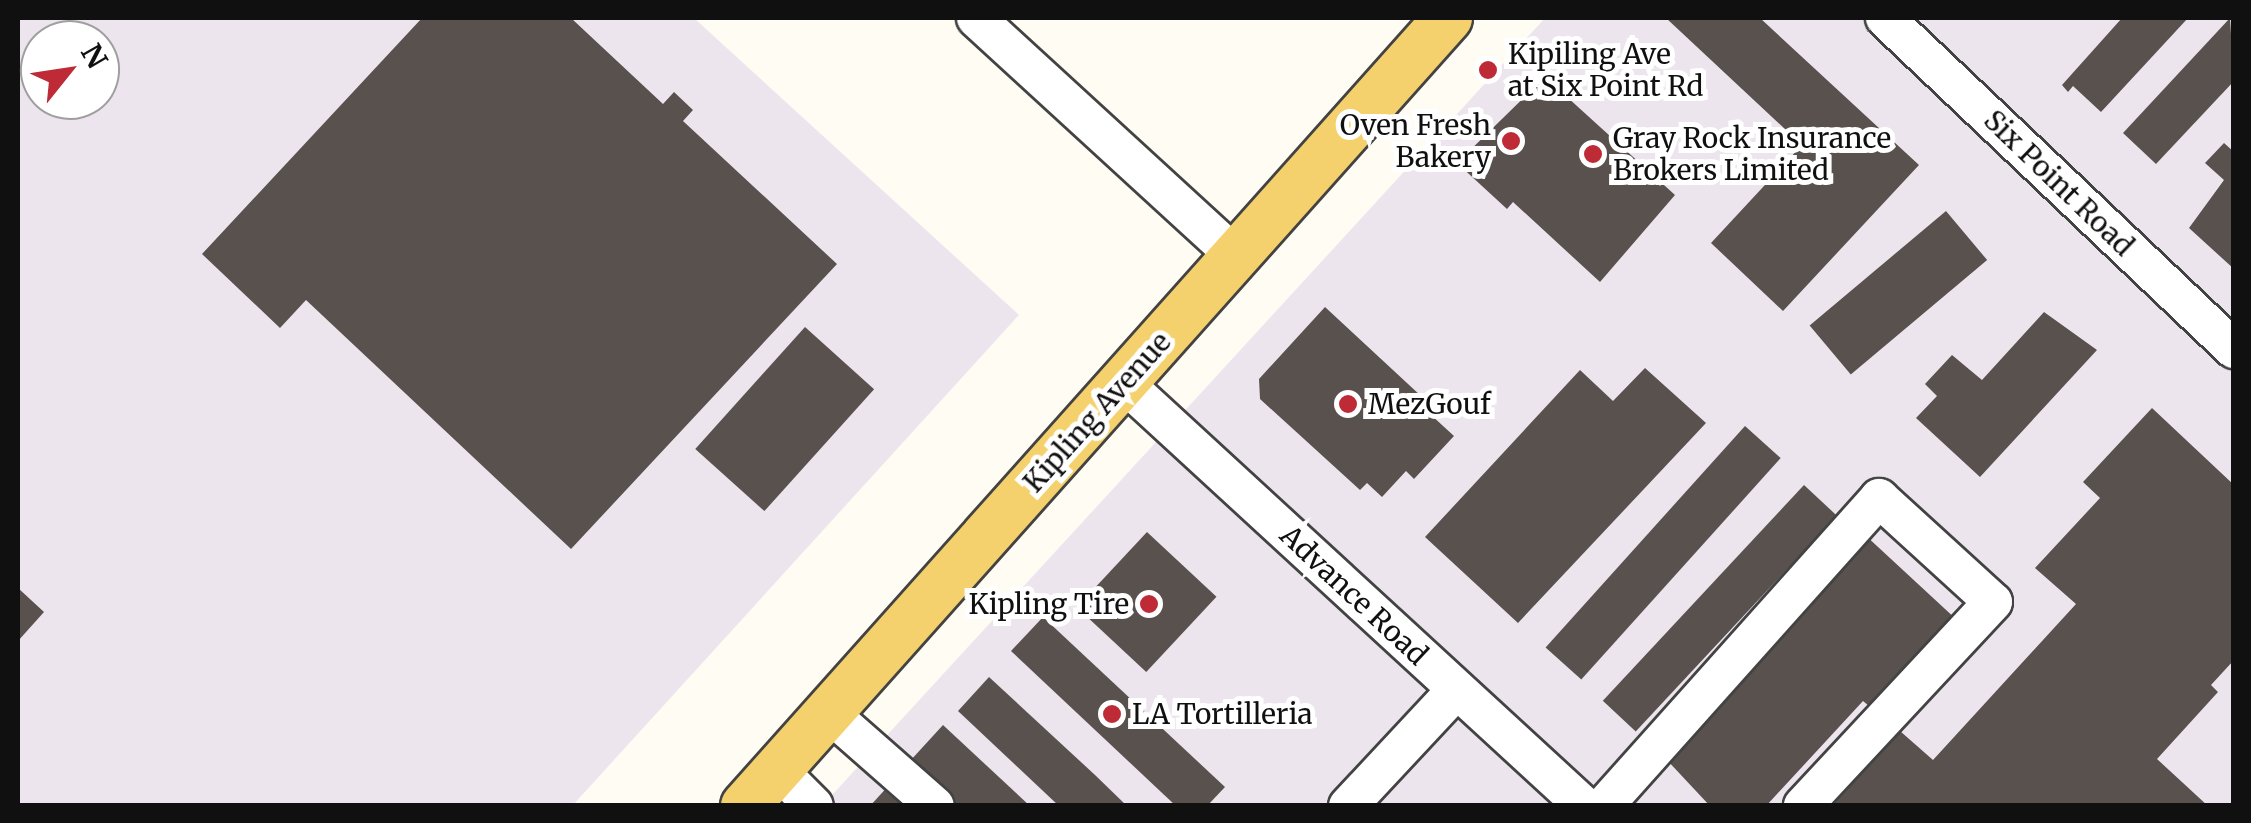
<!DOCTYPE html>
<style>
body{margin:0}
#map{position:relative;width:2251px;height:823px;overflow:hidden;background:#fffcf3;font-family:Merriweather,serif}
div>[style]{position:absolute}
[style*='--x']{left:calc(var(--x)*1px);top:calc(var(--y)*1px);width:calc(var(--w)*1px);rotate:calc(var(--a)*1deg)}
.industrial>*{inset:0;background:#ede5ee}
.building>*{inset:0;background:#59514d;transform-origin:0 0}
.roads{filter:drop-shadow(2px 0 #434343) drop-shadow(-2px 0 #434343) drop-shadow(0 2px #434343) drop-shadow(0 -2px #434343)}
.minor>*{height:38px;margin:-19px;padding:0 19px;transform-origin:19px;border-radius:19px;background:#fff}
.major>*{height:48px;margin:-24px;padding:0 24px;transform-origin:24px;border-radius:24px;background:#f5d16d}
.dots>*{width:28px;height:28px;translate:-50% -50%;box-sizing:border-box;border:5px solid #fff;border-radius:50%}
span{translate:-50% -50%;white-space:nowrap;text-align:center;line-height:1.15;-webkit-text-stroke:10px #fff;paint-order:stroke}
.poi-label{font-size:28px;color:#101010}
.left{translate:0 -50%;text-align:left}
.right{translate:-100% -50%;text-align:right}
.street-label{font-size:28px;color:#101010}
.frame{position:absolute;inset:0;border:20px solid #101010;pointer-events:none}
.north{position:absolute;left:20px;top:20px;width:100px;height:100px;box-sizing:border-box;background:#fff;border:2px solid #9f9f9f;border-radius:50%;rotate:60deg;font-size:28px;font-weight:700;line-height:40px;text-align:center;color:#101010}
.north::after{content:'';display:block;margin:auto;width:35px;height:45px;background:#be2a35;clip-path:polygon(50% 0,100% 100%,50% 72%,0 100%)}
</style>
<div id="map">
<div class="industrial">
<div style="clip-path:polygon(evenodd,18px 18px,694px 18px,1019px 315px,573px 805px,18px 805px,18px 18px,40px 40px,100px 40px,100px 100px,40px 100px,40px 40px)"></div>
<div style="clip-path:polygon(1545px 18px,2233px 18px,2233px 805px,822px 806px)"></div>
</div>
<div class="building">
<div style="clip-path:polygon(422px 18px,571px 18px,663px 104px,674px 92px,693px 110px,683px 121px,837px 264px,571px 549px,306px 300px,280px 328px,202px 254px)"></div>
<div style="clip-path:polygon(1666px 18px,1760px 18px,1919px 165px,1783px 311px,1711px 243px,1802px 145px)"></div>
<div style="clip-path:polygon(2122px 18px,2188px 18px,2101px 112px,2073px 86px,2068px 92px,2062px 85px)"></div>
<div style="clip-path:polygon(2230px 18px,2234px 81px,2156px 164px,2123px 133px)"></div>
<div style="clip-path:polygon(1545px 77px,1675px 195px,1600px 282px,1513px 202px,1507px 209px,1457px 163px)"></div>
<div style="clip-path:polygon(2224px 143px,2234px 152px,2234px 269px,2189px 228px,2224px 180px,2205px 163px)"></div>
<div style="left:1946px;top:211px;width:64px;height:178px;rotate:50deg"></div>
<div style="clip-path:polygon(1325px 307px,1435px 409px,1430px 414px,1454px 436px,1414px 479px,1406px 471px,1382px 497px,1367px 483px,1360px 490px,1260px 399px,1259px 379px)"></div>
<div style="clip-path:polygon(2044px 312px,2097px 350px,1980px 477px,1916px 418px,1937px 396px,1925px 384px,1952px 355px,1982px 380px)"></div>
<div style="left:805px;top:327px;width:93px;height:164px;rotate:42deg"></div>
<div style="clip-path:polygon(1645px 368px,1706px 423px,1518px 623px,1425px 537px,1580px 370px,1613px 401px)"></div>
<div style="clip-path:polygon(2152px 408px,2234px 485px,2234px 660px,2211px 685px,2218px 692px,2157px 759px,2208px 806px,1832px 806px,1900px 731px,1933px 760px,2076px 604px,2035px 568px,2100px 498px,2083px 482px)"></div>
<div style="left:1745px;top:426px;width:48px;height:298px;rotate:42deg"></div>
<div style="left:1804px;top:485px;width:45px;height:295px;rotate:43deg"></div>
<div style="left:1147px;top:532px;width:95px;height:103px;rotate:43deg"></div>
<div style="clip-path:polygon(1864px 534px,1958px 621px,1875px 711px,1863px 701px,1766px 806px,1710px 806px,1666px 759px)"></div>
<div style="clip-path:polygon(18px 588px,44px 612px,18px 641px)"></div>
<div style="clip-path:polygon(1043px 617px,1225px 787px,1207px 806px,1176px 806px,1011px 651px)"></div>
<div style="clip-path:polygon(989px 677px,1095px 775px,1127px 806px,1059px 806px,958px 711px)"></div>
<div style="clip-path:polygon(943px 725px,1030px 806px,958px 806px,910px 761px)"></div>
<div style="clip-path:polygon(890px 784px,914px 806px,870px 806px)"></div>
</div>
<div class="roads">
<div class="minor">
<div style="--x:976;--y:18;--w:352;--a:42.5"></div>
<div style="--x:1885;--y:18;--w:481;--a:43.5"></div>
<div style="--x:1124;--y:383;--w:625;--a:42.6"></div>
<div style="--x:828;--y:712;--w:142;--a:41.3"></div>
<div style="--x:777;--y:769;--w:52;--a:45"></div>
<div style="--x:1348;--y:806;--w:158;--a:-47"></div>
<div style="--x:1604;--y:806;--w:413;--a:-48.2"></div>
<div style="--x:1879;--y:498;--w:154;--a:42.4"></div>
<div style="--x:1993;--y:602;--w:279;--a:133"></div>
</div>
<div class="major">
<div style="--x:745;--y:806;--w:1056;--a:-48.26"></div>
</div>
</div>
<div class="dots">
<div style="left:1488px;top:70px;background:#be2a35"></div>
<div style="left:1511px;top:141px;background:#be2a35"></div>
<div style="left:1593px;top:154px;background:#be2a35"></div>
<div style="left:1348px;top:404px;background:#be2a35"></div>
<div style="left:1149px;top:604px;background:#be2a35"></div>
<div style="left:1112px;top:714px;background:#be2a35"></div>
</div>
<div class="poi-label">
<span class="left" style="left:1508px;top:70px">Kipiling Ave<br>at Six Point Rd</span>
<span class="right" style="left:1491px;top:141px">Oven Fresh<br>Bakery</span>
<span class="left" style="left:1613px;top:154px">Gray Rock Insurance<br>Brokers Limited</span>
<span class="left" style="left:1368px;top:404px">MezGouf</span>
<span class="right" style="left:1129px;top:604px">Kipling Tire</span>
<span class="left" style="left:1132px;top:714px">LA Tortilleria</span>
</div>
<div class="street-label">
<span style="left:2059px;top:183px;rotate:44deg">Six Point Road</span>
<span style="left:1097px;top:412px;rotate:-48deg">Kipling Avenue</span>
<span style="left:1354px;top:595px;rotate:43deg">Advance Road</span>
</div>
<div class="frame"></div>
<div class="north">N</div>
</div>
